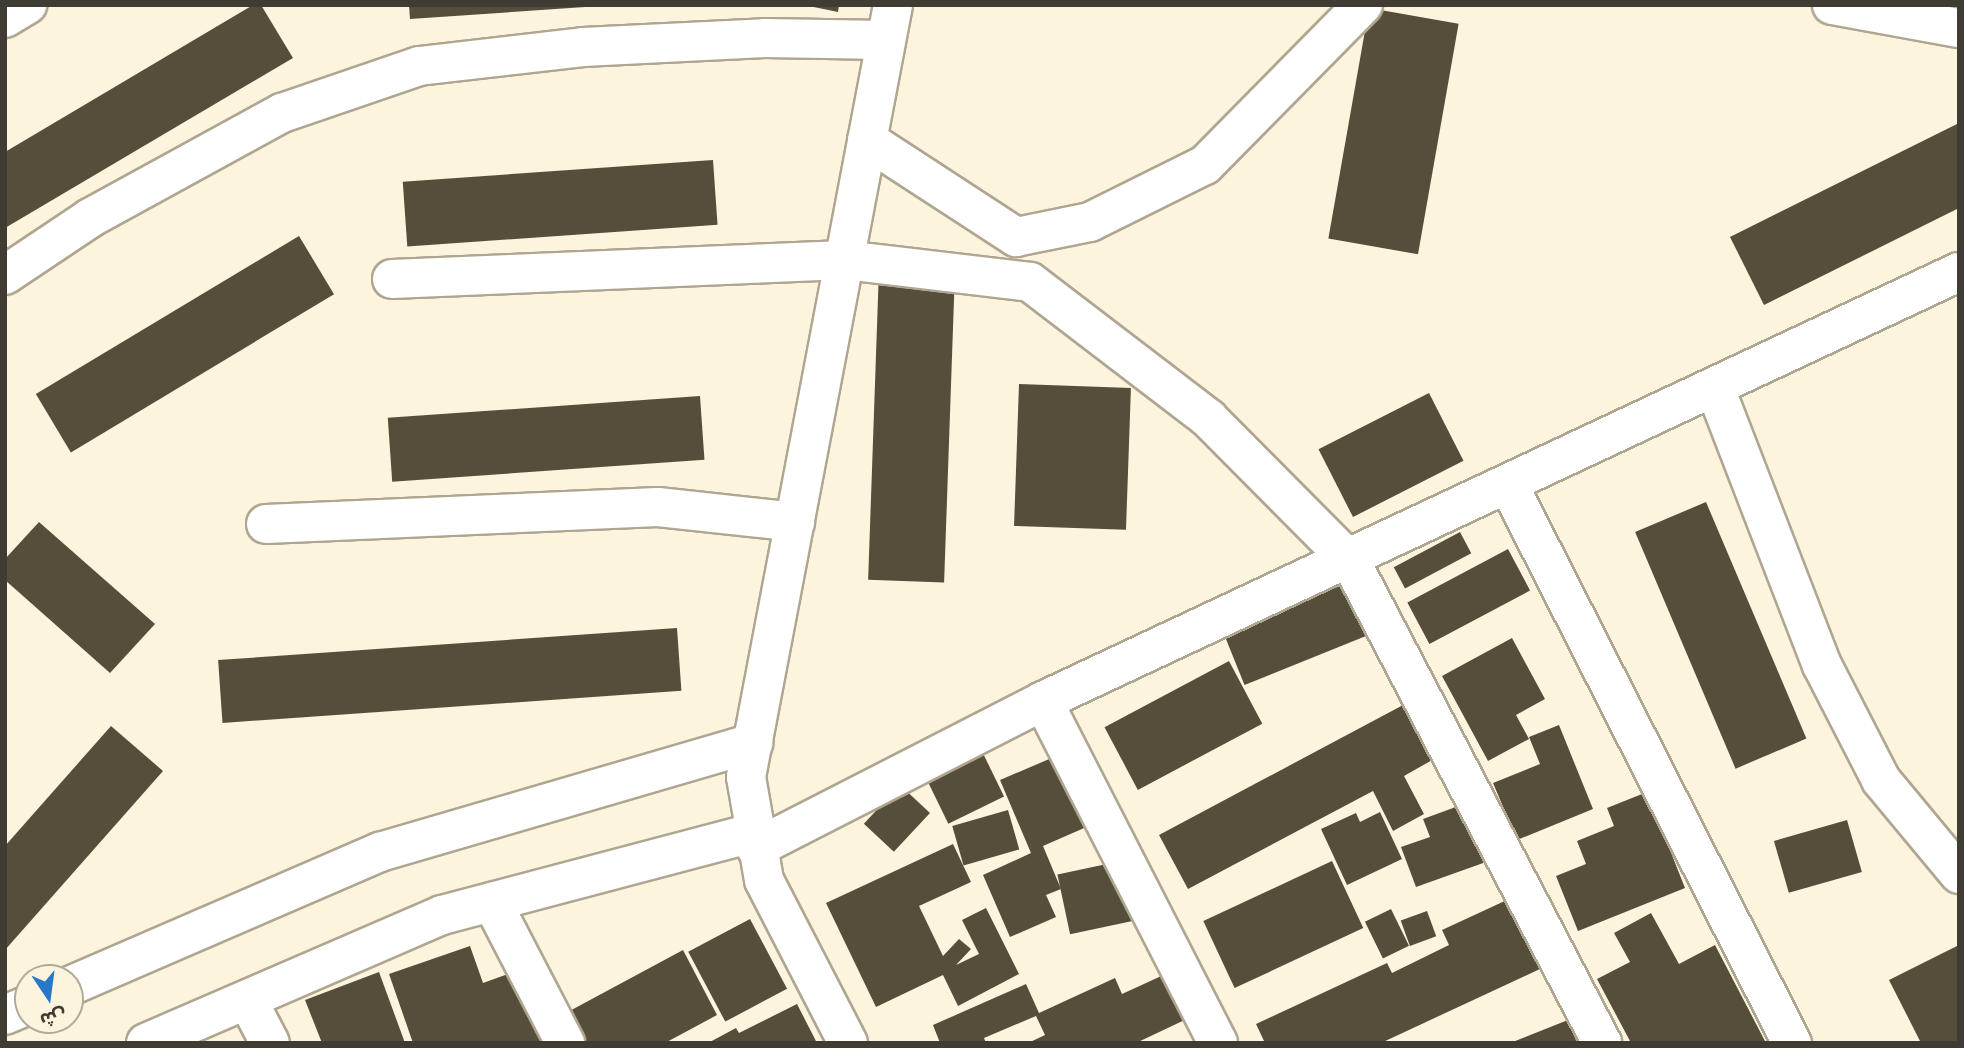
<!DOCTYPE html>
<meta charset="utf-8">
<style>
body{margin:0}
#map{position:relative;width:1964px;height:1048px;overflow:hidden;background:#fdf4dd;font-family:Georgia,"Noto Sans Arabic",serif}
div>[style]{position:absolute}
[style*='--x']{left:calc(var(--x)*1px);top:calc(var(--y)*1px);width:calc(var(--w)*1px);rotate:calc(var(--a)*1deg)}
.building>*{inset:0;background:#554e3b;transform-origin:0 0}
.roads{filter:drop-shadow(2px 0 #afa691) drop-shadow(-2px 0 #afa691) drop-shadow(0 2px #afa691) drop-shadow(0 -2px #afa691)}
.minor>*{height:38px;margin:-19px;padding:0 19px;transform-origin:19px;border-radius:19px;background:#fff}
span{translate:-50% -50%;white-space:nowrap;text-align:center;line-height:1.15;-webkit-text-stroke:7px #fdf4dd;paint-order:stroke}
.frame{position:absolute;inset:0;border:7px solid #403c34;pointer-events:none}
.north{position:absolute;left:14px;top:964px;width:70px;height:70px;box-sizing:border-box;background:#fdf4dd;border:2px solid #b1aa99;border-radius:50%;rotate:167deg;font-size:19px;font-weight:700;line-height:28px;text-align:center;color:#403c34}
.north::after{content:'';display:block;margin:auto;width:24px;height:32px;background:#2778c7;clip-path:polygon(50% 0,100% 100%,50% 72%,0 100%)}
</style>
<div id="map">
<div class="building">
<div style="clip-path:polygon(253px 5px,261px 5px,293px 58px,5px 228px,5px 152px)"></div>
<div style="clip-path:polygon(409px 5px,585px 5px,585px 7px,410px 19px)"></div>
<div style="clip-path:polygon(804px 5px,839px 5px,838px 12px)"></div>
<div style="left:1369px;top:8px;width:91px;height:234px;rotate:10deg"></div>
<div style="clip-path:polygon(1959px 123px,1959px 208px,1764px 305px,1730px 237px)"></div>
<div style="left:713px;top:160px;width:65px;height:311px;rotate:86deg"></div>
<div style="left:299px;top:236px;width:68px;height:307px;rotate:59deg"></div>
<div style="left:879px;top:269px;width:76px;height:311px;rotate:2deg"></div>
<div style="left:1019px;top:384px;width:112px;height:142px;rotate:2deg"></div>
<div style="left:1429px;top:393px;width:76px;height:124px;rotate:63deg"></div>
<div style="left:700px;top:396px;width:64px;height:313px;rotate:86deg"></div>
<div style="left:1706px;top:502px;width:257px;height:77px;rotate:67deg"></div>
<div style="clip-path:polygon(39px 522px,155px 624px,110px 673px,5px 580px,5px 559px)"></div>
<div style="left:1460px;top:532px;width:24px;height:75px;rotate:62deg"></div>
<div style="left:1508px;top:549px;width:47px;height:114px;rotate:62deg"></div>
<div style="left:1345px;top:584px;width:56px;height:131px;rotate:68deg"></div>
<div style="left:677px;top:628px;width:63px;height:460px;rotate:86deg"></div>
<div style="clip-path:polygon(1512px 638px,1545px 699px,1516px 715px,1529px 739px,1488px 761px,1442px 676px)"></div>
<div style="left:1229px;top:661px;width:71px;height:141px;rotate:62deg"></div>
<div style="clip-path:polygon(1405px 704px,1434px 759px,1404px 776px,1424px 814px,1393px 831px,1373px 791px,1188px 889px,1159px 835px)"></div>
<div style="clip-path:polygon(1559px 725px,1593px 809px,1517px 840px,1493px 783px,1540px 764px,1529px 737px)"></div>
<div style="clip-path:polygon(111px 726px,163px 771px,5px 950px,5px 846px)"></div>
<div style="left:976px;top:739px;width:64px;height:62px;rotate:64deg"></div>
<div style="clip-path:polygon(1061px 754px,1091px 825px,1043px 846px,1061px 889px,1046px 895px,1056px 917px,1010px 937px,983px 875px,1031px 853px,1000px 780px)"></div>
<div style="left:900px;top:785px;width:41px;height:53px;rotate:43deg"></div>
<div style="clip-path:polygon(1647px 792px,1685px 888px,1578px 931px,1556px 876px,1586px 864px,1577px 841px,1614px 826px,1607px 808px)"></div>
<div style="clip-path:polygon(1464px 804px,1486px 862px,1416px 887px,1401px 847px,1430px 837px,1423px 819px)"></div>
<div style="left:1008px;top:810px;width:41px;height:58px;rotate:74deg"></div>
<div style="clip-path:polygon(1380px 812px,1402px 859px,1347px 885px,1321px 829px,1356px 813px,1360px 822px)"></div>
<div style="left:1847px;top:820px;width:54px;height:76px;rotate:74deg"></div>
<div style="clip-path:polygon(953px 844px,971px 882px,919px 906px,943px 956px,959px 939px,971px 949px,956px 965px,979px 954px,962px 920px,986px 908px,1019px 974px,958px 1006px,943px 975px,876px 1007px,826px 903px)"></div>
<div style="left:1121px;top:861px;width:61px;height:65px;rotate:78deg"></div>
<div style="left:1332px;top:861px;width:74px;height:142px;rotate:65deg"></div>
<div style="clip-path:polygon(1509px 899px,1542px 968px,1381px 1043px,1265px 1043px,1256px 1024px,1387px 963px,1392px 973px,1449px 945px,1442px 930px)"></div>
<div style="left:1391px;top:909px;width:41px;height:29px;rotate:64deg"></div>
<div style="left:1427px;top:911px;width:27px;height:28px;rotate:70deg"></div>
<div style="clip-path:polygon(1651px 913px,1679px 964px,1715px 945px,1766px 1043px,1631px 1043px,1597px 979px,1630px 962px,1614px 933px)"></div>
<div style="left:750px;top:919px;width:79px;height:70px;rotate:62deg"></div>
<div style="clip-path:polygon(1959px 945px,1959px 1043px,1921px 1043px,1889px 980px)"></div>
<div style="clip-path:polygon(470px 946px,483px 983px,516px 971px,542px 1043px,413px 1043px,389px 974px)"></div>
<div style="clip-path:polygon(683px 950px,717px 1015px,665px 1043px,579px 1043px,564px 1014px)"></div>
<div style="clip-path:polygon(379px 972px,405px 1043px,322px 1043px,305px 1000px)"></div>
<div style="clip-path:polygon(1170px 972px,1191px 1017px,1136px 1043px,1028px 1043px,1045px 1035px,1036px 1016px,984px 1038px,986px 1043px,940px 1043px,933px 1025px,1026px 984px,1039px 1013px,1115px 978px,1122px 994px)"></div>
<div style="clip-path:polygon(797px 1004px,817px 1043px,708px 1043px,736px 1028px,739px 1033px)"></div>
<div style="clip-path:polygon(1568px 1020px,1577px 1043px,1510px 1043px)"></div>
</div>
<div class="roads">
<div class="minor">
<div style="--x:1832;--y:5;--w:129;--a:10.3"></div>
<div style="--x:5;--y:18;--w:26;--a:-31"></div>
<div style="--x:867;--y:140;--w:178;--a:33.1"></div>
<div style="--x:1016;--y:237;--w:76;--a:-11.5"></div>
<div style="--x:1090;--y:222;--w:128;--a:-26.4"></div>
<div style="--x:1205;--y:165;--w:225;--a:-45.4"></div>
<div style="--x:5;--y:275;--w:102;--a:-33.8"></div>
<div style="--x:90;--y:218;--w:219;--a:-28.7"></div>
<div style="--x:282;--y:113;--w:145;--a:-18.9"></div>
<div style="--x:419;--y:66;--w:165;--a:-6.6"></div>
<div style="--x:583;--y:47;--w:182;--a:-2.8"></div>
<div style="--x:765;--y:38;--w:121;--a:0.9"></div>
<div style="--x:392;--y:279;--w:452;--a:-2.4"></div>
<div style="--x:844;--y:260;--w:187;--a:6.7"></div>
<div style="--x:1030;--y:282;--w:225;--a:37.4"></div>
<div style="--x:1209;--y:419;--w:202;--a:45.2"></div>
<div style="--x:1351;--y:562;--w:543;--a:62.44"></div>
<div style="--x:1715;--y:388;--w:297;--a:68.9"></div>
<div style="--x:1822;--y:665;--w:129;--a:62.8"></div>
<div style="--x:1881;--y:780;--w:122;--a:50.3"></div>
<div style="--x:1509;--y:486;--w:625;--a:63.07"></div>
<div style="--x:266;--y:524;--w:392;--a:-2.5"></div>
<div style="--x:658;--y:507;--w:138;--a:6.2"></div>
<div style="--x:1043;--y:701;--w:384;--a:62.9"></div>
<div style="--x:756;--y:848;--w:322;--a:-27.1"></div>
<div style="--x:1043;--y:701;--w:1011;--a:-25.1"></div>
<div style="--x:492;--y:902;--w:159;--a:62.6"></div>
<div style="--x:70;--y:986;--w:338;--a:-23.4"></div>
<div style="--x:380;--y:852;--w:389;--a:-16.3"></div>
<div style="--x:248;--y:1001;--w:47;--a:62.4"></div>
<div style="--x:5;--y:1015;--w:25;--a:-23"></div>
<div style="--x:146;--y:1043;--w:322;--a:-23.4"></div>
<div style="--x:442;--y:915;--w:321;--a:-14.8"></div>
<div style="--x:848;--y:1043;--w:183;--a:-117.3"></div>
<div style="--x:764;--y:880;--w:105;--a:-99.9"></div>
<div style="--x:746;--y:777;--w:786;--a:-79.22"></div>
</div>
</div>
<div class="frame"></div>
<div class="north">ش</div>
</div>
